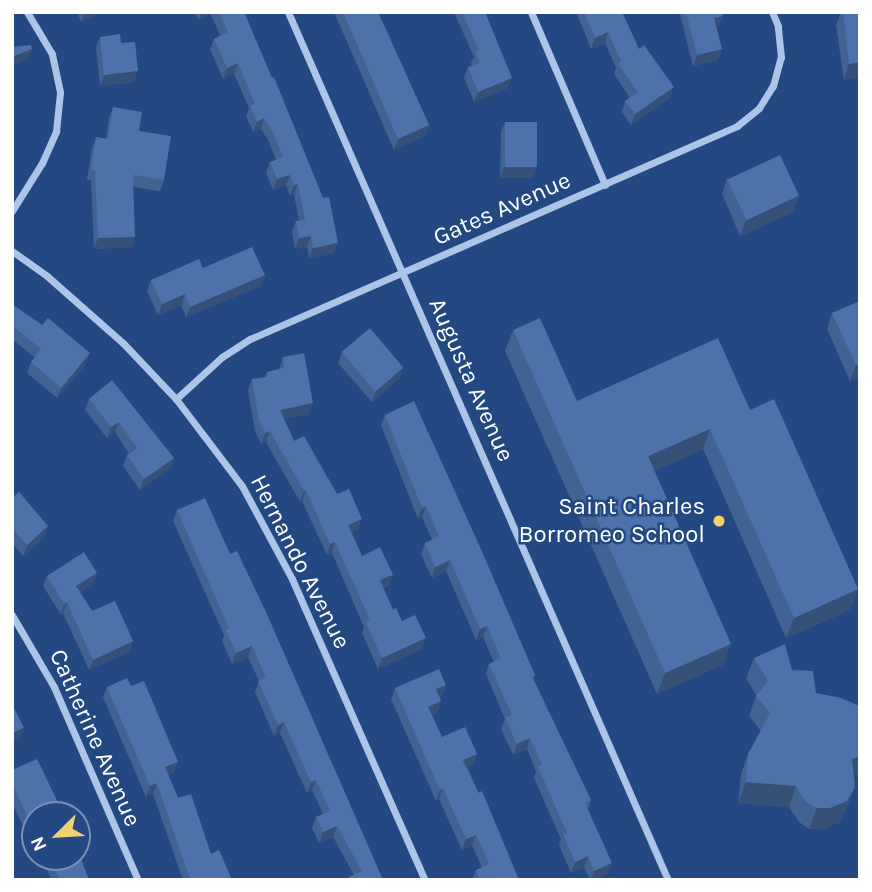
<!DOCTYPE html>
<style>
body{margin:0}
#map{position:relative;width:872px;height:892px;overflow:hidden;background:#244881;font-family:Karla,sans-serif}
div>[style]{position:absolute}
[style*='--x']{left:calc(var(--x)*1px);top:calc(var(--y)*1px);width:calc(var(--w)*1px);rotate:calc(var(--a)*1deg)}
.street>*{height:7px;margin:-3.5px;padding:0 3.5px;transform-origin:3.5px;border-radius:3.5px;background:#acc4e7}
.wall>*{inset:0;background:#426292}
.shaded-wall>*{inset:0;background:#365077}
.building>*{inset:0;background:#4d72aa;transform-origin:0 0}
.dots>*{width:19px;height:19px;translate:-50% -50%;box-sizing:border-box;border:4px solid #244881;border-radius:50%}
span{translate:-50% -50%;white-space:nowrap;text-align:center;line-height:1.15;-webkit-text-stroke:5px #244881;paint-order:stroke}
.street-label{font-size:24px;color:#fff}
.poi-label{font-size:24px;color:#fff}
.right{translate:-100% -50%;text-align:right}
.frame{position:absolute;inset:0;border:14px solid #fff;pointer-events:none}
.north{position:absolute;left:21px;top:801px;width:70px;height:70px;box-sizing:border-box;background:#244881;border:2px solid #7c91b3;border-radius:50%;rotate:246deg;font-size:19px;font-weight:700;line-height:28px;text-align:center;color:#fff}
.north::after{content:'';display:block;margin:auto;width:24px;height:32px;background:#f1d26f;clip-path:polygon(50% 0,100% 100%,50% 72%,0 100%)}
</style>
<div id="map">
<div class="street">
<div style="--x:288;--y:12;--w:948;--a:66.36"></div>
<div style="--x:531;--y:12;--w:188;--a:66.8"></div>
<div style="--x:12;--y:211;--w:57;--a:-58"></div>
<div style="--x:42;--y:163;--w:35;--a:-66"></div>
<div style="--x:56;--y:131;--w:39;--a:-84"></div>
<div style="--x:60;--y:92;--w:39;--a:-102"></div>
<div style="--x:52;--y:54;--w:49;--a:-120.8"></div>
<div style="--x:12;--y:251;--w:43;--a:35.5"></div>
<div style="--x:47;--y:276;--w:101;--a:41.4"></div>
<div style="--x:123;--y:343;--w:77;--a:46.6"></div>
<div style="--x:176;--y:399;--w:109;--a:52.8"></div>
<div style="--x:242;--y:486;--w:106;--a:61.7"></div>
<div style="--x:292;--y:579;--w:329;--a:66.2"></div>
<div style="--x:176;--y:399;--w:62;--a:-42.4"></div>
<div style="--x:222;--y:357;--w:33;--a:-33"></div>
<div style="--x:250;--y:339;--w:532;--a:-23.62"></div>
<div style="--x:737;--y:126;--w:28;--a:-39"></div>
<div style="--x:759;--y:108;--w:26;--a:-58"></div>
<div style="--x:773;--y:86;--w:30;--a:-75"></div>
<div style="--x:781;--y:57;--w:31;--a:-96"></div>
<div style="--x:778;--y:26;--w:15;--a:-113"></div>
<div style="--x:12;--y:615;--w:83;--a:59.7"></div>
<div style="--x:54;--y:687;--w:210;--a:66.5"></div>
</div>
<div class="wall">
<div style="clip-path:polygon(77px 12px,103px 12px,81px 22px)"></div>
<div style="clip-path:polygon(194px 12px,244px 12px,334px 253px,309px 258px,307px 247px,295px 249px,292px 232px,296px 221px,299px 221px,294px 194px,290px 196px,286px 185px,273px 190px,266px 173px,270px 162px,276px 160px,268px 140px,261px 129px,253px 132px,246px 116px,249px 108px,234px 74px,223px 79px,210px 49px,214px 39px,220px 35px,210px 13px,199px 20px)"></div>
<div style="clip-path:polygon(334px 12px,378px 12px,429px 125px,425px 136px,394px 150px)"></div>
<div style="clip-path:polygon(454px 12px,485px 12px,508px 88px,474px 102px,464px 78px,468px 67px,472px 66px,471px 63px,474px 57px)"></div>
<div style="clip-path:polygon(576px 12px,622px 12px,639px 49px,670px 98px,631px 125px,622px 112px,625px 101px,630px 98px,614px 74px,616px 68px,605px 43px,591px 49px)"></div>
<div style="clip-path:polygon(680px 12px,722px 12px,723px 16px,719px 26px,716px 27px,722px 49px,718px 60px,693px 66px,680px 14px)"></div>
<div style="clip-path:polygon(841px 12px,860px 12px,860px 77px,844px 80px,836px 25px)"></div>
<div style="clip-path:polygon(100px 37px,121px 43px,134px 82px,100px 86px,96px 47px)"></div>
<div style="clip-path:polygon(113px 107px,139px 131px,164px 180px,160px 191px,133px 187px,132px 247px,94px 249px,91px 180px,87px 180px,92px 148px,96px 137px,106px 139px,109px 118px)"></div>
<div style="clip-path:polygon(505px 122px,536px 167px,533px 178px,500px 178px,501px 132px)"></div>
<div style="clip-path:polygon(727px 178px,793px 212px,740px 236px,722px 194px)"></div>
<div style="clip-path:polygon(203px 268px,265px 275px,261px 286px,186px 317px,181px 305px,158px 315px,147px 291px,151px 280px)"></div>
<div style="clip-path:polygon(860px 301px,860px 377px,850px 381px,827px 329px,832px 313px)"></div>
<div style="clip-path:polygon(12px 304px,86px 364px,57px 398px,27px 373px,31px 362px,35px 358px,12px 339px)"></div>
<div style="clip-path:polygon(513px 330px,577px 401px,750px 410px,858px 589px,850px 610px,786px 638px,703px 449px,654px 471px,724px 664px,657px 694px,505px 351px)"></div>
<div style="clip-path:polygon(342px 352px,400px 378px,372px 402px,338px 363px)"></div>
<div style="clip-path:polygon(283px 357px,309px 414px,284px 419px,294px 441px,337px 494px,358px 530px,352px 533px,362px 556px,389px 586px,383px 588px,393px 610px,422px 649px,378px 669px,362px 633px,364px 627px,332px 553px,327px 555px,302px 501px,300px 502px,266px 442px,261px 444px,255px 431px,248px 390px,252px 379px,265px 377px,267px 372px,279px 369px)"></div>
<div style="clip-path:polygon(89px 399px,174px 458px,171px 468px,140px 490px,123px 466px,127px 455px,129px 454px,115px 432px,107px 438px,85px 410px)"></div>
<div style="clip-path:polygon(385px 415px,535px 675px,534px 680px,591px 800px,588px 809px,608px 874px,594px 880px,590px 880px,584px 867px,571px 873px,559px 845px,561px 839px,534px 778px,536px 771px,527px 749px,513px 755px,501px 729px,505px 719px,486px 674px,489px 664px,494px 662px,483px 637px,476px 640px,446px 571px,432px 578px,421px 554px,425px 543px,432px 540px,422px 517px,418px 519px,381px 425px)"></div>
<div style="clip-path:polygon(12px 498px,48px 526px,45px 537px,23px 556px,12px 543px)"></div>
<div style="clip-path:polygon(177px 510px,230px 554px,383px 880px,348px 880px,349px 877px,354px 875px,333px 837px,319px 843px,312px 828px,316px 817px,323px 814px,312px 790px,307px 793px,280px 733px,274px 736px,255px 692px,259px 681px,248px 657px,232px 664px,222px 641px,224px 635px,173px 521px)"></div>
<div style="clip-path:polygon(97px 573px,93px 583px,80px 592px,92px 611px,133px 641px,129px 652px,89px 670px,63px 613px,61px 615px,43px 586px,47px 576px)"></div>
<div style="clip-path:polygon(754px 658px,792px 670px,816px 693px,854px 776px,855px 787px,847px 807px,840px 822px,823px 829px,809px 829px,799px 822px,789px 807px,738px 803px,741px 774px,748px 754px,761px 731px,749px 716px,756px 695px,746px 678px)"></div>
<div style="clip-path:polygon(446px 685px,442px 695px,439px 697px,438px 712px,432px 715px,442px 737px,477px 754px,473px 765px,467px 767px,519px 880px,472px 880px,476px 870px,482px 868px,472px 845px,462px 850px,439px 799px,436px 801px,391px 699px,395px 688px)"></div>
<div style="clip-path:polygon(107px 687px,174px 772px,168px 775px,178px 798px,211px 854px,232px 880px,183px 880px,153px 794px,146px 797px,103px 697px)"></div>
<div style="clip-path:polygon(12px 770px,35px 815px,35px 843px,27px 824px,23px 826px,12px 803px)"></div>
<div style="clip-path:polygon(41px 857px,77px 857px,82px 863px,89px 880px,52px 880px)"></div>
</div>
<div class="shaded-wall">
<div style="clip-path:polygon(85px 12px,103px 12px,81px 22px)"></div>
<div style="clip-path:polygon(201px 12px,211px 12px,199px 20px)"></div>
<div style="clip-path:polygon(723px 16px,719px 26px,710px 29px,714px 18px)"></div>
<div style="clip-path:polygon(608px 32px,605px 43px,591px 49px,595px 38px)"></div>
<div style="clip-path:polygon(32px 49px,28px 59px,12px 66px,12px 57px)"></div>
<div style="clip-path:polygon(722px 49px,718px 60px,693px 66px,697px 55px)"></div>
<div style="clip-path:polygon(860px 62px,860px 77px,844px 80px,849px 64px)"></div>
<div style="clip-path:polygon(238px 63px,234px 74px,223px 79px,227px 68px)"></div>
<div style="clip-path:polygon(138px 71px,134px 82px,100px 86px,104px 75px)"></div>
<div style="clip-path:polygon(512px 78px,508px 88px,474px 102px,478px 92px)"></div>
<div style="clip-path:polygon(674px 87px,670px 98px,631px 125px,635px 114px)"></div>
<div style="clip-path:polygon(264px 118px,261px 129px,253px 132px,257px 122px)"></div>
<div style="clip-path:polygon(429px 125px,425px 136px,394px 150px,398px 139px)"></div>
<div style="clip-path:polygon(504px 167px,536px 167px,533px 178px,500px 178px)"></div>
<div style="clip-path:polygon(290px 175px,286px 185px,273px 190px,277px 179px)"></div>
<div style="clip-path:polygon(298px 184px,294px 194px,290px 196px,294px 185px)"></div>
<div style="clip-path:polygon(799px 196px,793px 212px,740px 236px,746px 220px)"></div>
<div style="clip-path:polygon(311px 236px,307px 247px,295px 249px,299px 238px)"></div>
<div style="clip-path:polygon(135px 237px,132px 247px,94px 249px,98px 238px)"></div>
<div style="clip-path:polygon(338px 243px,334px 253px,309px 258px,313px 248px)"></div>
<div style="clip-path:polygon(265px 275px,261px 286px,186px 317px,190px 307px)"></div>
<div style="clip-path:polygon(185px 294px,181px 305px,158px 315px,162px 304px)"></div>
<div style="clip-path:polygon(90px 353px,86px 364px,57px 398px,61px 388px)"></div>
<div style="clip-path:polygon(860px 364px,860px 377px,850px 381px,856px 365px)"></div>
<div style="clip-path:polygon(404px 368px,400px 378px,372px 402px,376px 391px)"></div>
<div style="clip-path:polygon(313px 403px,309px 414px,276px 421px,280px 410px)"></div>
<div style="clip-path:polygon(119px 422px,115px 432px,107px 438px,111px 427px)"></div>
<div style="clip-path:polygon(710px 429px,703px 449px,641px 477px,648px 456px)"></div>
<div style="clip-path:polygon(270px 431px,266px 442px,261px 444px,265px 433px)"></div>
<div style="clip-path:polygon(174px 458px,171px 468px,140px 490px,144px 479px)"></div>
<div style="clip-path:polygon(306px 490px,302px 501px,300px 502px,304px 491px)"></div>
<div style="clip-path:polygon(426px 506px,422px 517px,418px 519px,422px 508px)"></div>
<div style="clip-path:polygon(362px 519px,358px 530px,345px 536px,348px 525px)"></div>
<div style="clip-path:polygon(48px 526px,45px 537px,23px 556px,27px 545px)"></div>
<div style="clip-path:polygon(335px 542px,332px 553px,327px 555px,330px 544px)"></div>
<div style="clip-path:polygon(450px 560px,446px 571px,432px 578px,435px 567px)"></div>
<div style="clip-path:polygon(97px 573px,93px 583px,72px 596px,76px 586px)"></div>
<div style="clip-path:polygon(393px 575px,389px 586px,376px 591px,380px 580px)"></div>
<div style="clip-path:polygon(858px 589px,850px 610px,786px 638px,794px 618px)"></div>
<div style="clip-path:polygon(67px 602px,63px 613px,61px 615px,64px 604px)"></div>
<div style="clip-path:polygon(487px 626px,483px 637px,476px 640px,480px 629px)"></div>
<div style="clip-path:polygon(426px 638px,422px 649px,378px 669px,382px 658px)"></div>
<div style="clip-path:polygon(133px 641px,129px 652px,89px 670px,93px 660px)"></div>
<div style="clip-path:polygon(731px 644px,724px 664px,657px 694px,665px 673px)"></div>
<div style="clip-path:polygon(252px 646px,248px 657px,232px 664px,236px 653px)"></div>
<div style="clip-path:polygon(446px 685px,442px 695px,432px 700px,436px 689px)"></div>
<div style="clip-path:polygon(441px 701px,438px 712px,424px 718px,428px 707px)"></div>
<div style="clip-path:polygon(284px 722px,280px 733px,274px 736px,278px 725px)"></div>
<div style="clip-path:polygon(24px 728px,20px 739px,12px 742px,12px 733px)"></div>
<div style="clip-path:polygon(530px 738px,527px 749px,513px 755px,517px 744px)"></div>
<div style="clip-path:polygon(477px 754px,473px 765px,459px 770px,463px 760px)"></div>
<div style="clip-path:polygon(860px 756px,860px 773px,845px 780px,852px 759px)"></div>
<div style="clip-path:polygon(178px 762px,174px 772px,161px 778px,165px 767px)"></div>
<div style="clip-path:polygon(316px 780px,312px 790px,307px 793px,311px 782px)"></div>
<div style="clip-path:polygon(746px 782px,796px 786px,789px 807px,738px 803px)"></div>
<div style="clip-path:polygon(157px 783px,153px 794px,146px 797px,150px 786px)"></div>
<div style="clip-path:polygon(855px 787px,847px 807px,840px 822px,823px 829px,809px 829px,817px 808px)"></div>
<div style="clip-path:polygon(443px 788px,439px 799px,436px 801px,440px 790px)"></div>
<div style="clip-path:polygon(31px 814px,27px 824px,23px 826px,27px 816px)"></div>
<div style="clip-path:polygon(337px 826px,333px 837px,319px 843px,323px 832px)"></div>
<div style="clip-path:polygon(476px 835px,472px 845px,462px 850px,466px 839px)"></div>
<div style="clip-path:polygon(588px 856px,584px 867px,571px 873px,575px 862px)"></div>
<div style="clip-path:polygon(612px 863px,608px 874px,594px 880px,591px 880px,594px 871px)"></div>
</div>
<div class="building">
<div style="clip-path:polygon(219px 12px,244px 12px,272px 78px,274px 77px,323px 198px,329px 197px,338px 243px,313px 248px,311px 236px,299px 238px,296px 221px,305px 220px,298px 184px,294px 185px,290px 175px,277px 179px,270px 162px,283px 157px,272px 130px,264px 118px,257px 122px,250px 106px,255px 104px,238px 63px,227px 68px,214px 39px,228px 32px)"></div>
<div style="clip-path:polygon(343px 12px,378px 12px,429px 125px,398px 139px)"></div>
<div style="clip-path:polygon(462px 12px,485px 12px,512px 78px,478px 92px,468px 67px,480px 63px,475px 52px,479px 50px)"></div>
<div style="clip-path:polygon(584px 12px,622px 12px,639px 49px,644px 45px,674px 87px,635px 114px,625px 101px,638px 92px,618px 64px,621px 61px,608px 32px,595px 38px)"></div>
<div style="clip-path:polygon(686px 12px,722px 12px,723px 16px,714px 18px,722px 49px,697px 55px)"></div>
<div style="clip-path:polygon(843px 12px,860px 12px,860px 62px,849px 64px)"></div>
<div style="clip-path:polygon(120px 34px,121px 43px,135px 42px,138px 71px,104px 75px,100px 37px)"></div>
<div style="clip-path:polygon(31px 45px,32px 49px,12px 57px,12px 47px)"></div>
<div style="clip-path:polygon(113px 107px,142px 112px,139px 131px,171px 136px,164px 180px,133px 175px,135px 237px,98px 238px,95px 170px,91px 169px,96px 137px,108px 139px)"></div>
<div style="left:505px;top:122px;width:32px;height:45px"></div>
<div style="left:780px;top:155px;width:45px;height:58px;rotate:65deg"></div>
<div style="clip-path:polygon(252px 247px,265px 275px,190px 307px,185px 294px,162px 304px,151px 280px,199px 259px,203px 268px)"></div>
<div style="clip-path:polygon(860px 301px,860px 364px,856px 365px,832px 313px)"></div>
<div style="clip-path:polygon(12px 304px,42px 325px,48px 318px,90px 353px,61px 388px,31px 362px,41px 349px,14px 327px,12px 330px)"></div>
<div style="clip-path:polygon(540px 318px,577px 401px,718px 338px,750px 410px,774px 399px,858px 589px,794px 618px,710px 429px,648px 456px,731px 644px,665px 673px,513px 330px)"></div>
<div style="left:370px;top:328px;width:52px;height:37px;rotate:50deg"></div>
<div style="clip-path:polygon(304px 353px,313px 403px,280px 410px,294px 441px,304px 436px,337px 494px,349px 489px,362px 519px,348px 525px,362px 556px,380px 547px,393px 575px,380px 580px,393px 610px,396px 608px,402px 621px,415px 615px,426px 638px,382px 658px,366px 622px,370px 620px,335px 542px,330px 544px,306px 490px,304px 491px,270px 431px,265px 433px,259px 421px,252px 379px,267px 377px,267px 372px,284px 368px,283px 357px)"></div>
<div style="clip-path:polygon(112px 380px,174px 458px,144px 479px,127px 455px,137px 448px,119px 422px,111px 427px,89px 399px)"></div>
<div style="clip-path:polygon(414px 401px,480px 547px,535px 675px,532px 677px,591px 800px,585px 803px,612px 863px,594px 871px,588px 856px,575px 862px,563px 834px,567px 833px,538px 767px,542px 765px,530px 738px,517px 744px,505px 718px,512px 715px,489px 664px,501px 658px,487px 626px,480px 629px,450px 560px,435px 567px,425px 543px,439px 536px,426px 506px,422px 508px,385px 415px)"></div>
<div style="clip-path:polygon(19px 492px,48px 526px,27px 545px,12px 528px,12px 498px)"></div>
<div style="clip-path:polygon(205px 498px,230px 554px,237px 551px,266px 612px,383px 880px,350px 880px,349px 877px,362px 871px,337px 826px,323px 832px,316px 817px,330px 811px,316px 780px,311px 782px,284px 722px,278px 725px,258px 681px,266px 678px,252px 646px,236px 653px,226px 630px,229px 628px,177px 510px)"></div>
<div style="clip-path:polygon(84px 552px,97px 573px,76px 586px,92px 611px,115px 601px,133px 641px,93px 660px,67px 602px,64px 604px,47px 576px)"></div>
<div style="clip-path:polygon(785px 644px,792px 670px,813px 671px,816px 693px,841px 698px,860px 706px,860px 756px,852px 759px,855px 787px,847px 801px,830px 808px,817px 808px,806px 802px,796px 786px,746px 782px,748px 754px,770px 713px,756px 696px,768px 681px,754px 658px)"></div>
<div style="clip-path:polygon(439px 669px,446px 685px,436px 689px,441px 701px,428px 707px,442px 737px,465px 727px,477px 754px,463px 760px,478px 793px,482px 791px,519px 880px,480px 880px,476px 870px,489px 864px,476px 835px,466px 839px,443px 788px,440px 790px,395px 688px)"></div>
<div style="clip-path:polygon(127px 678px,131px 686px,144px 681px,178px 762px,165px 767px,178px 798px,191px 794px,211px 854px,219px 850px,232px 880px,191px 880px,184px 862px,157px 783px,150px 786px,107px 687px)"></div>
<div style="clip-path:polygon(12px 704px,24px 728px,12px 733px)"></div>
<div style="clip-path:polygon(37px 759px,64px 815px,35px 815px,35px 823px,31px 814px,27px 816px,12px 783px,12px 770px)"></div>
<div style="clip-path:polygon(77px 843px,84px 858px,81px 859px,89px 880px,60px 880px,50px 857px,77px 857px)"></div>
</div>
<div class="dots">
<div style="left:719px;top:521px;background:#f1d26f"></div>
</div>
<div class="street-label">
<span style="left:502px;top:209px;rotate:-24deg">Gates Avenue</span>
<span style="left:471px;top:380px;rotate:66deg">Augusta Avenue</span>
<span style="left:300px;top:562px;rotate:63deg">Hernando Avenue</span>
<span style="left:95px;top:738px;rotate:66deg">Catherine Avenue</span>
</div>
<div class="poi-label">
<span class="right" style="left:705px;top:521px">Saint Charles<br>Borromeo School</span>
</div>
<div class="frame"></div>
<div class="north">N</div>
</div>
